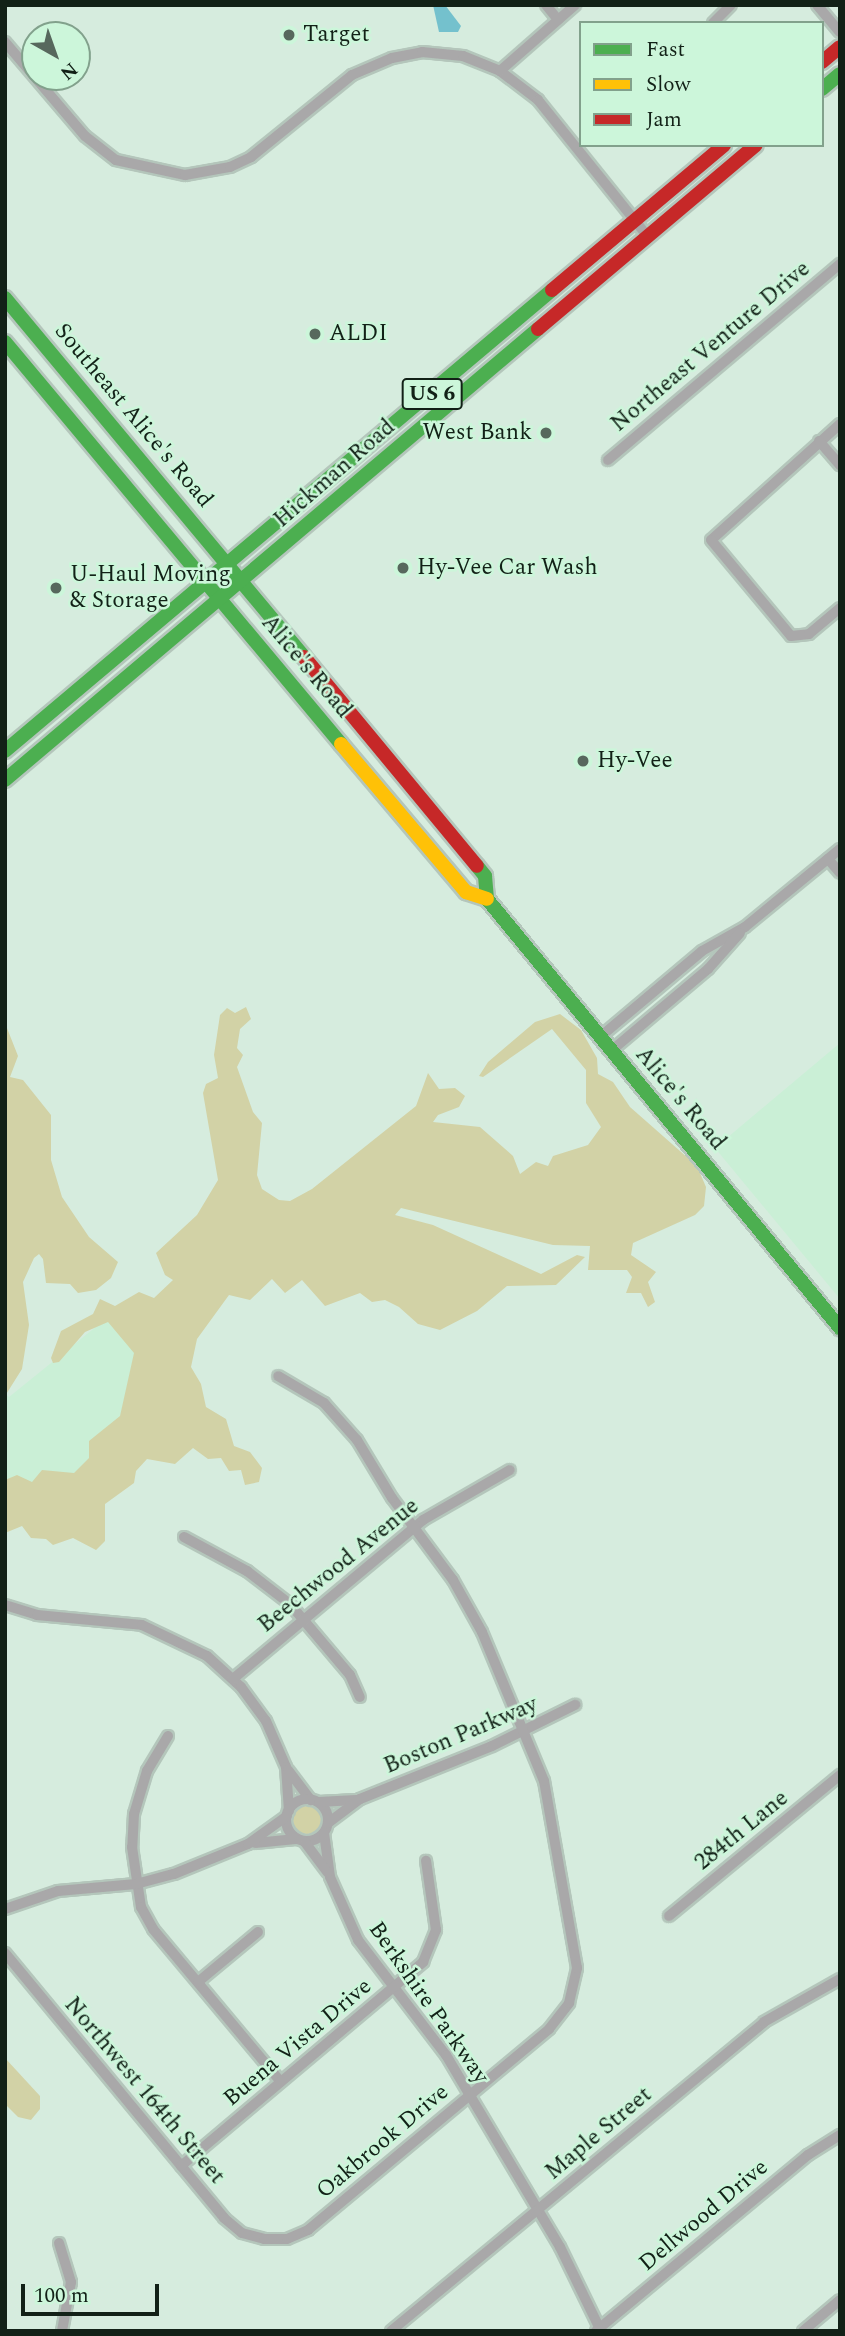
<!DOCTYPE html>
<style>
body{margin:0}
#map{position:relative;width:845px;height:2336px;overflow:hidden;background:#d6ecde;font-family:Spectral,serif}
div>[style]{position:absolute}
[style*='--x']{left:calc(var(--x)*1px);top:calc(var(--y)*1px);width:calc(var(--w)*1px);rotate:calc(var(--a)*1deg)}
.built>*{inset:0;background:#caefd6}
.green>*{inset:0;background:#d2d2a6}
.round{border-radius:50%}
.water>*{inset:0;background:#74c1cd}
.roads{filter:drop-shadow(2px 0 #b4c6bb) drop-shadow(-2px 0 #b4c6bb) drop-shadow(0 2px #b4c6bb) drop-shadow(0 -2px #b4c6bb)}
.street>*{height:10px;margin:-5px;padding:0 5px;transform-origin:5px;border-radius:5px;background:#a9a8a9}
.street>.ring{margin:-5px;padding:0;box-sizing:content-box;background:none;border:10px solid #a9a8a9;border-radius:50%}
.fast>*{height:14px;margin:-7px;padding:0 7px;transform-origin:7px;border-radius:7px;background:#4caf50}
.slow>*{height:14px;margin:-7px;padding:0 7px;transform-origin:7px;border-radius:7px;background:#ffc107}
.jam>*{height:14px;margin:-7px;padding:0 7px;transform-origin:7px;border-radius:7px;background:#c62828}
.dots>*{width:19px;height:19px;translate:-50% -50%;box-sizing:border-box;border:4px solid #ccf6da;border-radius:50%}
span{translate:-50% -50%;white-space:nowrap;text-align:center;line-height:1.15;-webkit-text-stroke:5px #ccf6da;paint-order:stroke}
.shield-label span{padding:2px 5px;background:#ccf6da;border:2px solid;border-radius:5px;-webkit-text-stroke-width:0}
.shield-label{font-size:21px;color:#122117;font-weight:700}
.poi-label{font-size:23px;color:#122117}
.left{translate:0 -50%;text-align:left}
.right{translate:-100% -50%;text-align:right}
.street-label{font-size:23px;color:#122117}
.frame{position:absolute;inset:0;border:7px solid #122117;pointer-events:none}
.legend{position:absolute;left:579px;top:21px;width:245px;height:126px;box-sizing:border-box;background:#ccf6da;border:2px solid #82a18c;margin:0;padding:9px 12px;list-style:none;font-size:21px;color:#122117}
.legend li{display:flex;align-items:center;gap:14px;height:35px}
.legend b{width:35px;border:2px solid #82a18c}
.north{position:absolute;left:21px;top:21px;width:70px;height:70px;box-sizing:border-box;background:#ccf6da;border:2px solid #82a18c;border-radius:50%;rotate:140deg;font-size:19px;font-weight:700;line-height:28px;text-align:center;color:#122117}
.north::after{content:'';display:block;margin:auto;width:24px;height:32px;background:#57685d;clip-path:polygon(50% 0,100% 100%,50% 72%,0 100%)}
.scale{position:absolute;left:21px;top:2284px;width:138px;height:32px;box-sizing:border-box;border:4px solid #122117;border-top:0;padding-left:9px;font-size:21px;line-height:24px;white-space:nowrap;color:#122117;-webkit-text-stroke:5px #ccf6da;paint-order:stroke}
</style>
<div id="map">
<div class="built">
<div style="clip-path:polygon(840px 1043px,840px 1299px,715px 1148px)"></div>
<div style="clip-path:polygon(113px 1313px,163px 1372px,60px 1503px,5px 1496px,5px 1394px,9px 1397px)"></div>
</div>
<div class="green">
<div style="clip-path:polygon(246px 1007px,251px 1019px,240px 1029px,237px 1048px,243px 1055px,237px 1067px,253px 1112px,262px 1123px,257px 1175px,262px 1189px,279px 1200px,290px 1201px,312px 1189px,416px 1106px,428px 1073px,439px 1089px,455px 1088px,465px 1096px,459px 1107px,438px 1115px,433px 1122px,480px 1127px,513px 1156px,520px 1174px,536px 1162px,548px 1166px,553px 1156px,588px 1145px,601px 1127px,586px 1103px,586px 1070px,552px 1029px,483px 1077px,479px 1076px,488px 1062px,535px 1022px,560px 1014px,581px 1030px,597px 1058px,598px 1074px,613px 1082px,630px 1107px,697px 1166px,706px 1187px,704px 1206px,695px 1215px,633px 1243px,631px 1255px,656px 1272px,648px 1282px,655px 1302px,648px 1307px,641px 1293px,626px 1293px,632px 1277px,627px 1270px,588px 1270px,590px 1246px,553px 1245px,401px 1208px,395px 1215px,433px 1225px,541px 1274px,577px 1255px,585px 1257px,556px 1285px,507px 1286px,477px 1311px,440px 1330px,418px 1324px,399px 1307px,385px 1300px,372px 1302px,360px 1293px,325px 1306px,302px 1280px,285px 1293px,272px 1279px,250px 1300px,229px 1295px,197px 1339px,191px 1367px,201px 1384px,206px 1407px,226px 1419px,234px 1446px,250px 1452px,262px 1468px,259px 1482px,245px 1485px,241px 1470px,229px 1471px,221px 1458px,208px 1459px,193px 1448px,175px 1464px,147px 1459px,136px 1471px,134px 1483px,105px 1504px,105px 1541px,96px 1550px,73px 1538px,53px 1545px,46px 1539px,31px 1538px,22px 1526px,5px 1533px,5px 1480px,17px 1475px,32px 1482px,42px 1470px,74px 1473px,89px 1458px,89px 1441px,120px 1416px,134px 1353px,108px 1322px,85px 1332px,59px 1362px,53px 1363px,51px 1358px,61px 1331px,93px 1314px,100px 1299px,115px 1306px,139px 1292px,154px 1298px,173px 1280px,165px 1275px,156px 1253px,197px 1215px,218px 1180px,203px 1093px,206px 1084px,218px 1078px,214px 1055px,220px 1015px,227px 1008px,235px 1013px)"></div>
<div style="clip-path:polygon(5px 1023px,18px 1056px,10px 1077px,23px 1080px,51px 1115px,51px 1160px,62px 1197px,89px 1237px,118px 1262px,111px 1278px,96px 1290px,78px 1293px,70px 1284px,46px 1283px,43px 1259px,39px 1254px,34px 1258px,23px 1282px,29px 1325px,22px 1369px,5px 1396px)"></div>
<div class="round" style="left:293px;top:1806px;width:28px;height:28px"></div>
<div style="clip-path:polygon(5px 2058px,40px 2096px,40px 2109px,31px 2120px,18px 2117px,5px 2104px)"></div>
</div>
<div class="water">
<div style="clip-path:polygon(433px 5px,445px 5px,461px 26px,458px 32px,439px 32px)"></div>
</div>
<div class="roads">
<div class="street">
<div style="--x:546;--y:5;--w:19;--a:51"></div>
<div style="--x:817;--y:5;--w:35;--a:50"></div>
<div style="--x:713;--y:23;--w:25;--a:-45"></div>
<div style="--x:5;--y:42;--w:123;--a:49.6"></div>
<div style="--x:85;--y:136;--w:39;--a:38"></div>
<div style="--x:116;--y:160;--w:71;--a:12.3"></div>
<div style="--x:185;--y:175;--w:46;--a:-10.1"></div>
<div style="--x:230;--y:167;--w:23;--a:-25"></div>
<div style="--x:251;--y:157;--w:130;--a:-39.1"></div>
<div style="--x:352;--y:75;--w:43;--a:-23"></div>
<div style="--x:392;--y:58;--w:31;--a:-11"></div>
<div style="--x:422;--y:52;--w:41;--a:5.6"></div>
<div style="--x:463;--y:56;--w:40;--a:22"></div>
<div style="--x:500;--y:71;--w:48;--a:37.3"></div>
<div style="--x:538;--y:100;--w:176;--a:51.2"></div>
<div style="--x:500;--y:71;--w:100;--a:-41.3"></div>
<div style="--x:840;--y:424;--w:173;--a:138"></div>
<div style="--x:711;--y:540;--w:125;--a:50.2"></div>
<div style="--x:791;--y:636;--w:18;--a:-6"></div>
<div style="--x:809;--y:634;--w:40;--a:-40"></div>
<div style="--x:819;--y:441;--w:32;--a:49"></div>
<div style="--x:608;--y:460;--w:304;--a:-40.2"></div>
<div style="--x:828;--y:859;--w:18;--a:49"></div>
<div style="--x:600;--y:1037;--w:133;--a:-40.1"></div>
<div style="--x:702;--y:951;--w:49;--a:-29.2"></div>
<div style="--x:745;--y:927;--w:123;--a:-39.4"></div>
<div style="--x:611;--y:1051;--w:127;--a:-40.2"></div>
<div style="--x:708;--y:969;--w:48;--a:-48.4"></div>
<div style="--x:184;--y:1537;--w:72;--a:28.4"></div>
<div style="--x:247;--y:1571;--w:54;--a:37.5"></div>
<div style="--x:290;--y:1604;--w:93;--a:49.8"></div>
<div style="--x:350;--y:1675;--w:24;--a:66"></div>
<div style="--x:5;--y:1605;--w:34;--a:17"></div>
<div style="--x:37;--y:1615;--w:105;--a:5.4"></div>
<div style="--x:142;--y:1625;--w:72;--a:25.5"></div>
<div style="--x:207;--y:1656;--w:46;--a:42.4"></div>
<div style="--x:241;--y:1687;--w:42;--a:53.7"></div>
<div style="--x:266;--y:1721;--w:50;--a:66.5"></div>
<div style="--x:286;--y:1767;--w:44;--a:86.1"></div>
<div style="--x:233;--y:1679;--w:248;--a:-39.9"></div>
<div style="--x:423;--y:1520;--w:100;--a:-29.9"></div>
<div style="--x:168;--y:1736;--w:41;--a:121"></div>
<div style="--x:147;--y:1771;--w:45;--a:106.8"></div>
<div style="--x:134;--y:1814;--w:33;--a:93"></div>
<div style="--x:132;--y:1847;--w:61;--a:81.5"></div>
<div style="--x:141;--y:1907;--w:25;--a:61"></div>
<div style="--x:153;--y:1929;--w:199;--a:50.1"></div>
<div style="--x:288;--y:1770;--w:38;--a:53"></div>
<div class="ring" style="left:286px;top:1799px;width:32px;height:32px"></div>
<div style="--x:319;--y:1802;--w:37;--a:-3"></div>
<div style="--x:328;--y:1823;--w:40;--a:-37"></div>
<div style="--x:360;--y:1799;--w:142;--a:-21.9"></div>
<div style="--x:492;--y:1746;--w:93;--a:-26.3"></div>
<div style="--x:324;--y:1833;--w:44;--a:82.2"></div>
<div style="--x:330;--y:1877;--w:69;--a:66"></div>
<div style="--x:358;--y:1940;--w:145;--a:52.6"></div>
<div style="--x:446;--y:2055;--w:223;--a:59.3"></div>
<div style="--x:560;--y:2247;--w:93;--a:64"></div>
<div style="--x:304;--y:1841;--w:39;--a:53"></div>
<div style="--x:255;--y:1843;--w:41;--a:-5.6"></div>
<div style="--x:5;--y:1909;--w:56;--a:-18.8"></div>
<div style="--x:58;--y:1891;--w:78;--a:-5.1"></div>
<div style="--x:136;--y:1884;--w:39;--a:-15"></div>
<div style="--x:174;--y:1874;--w:80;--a:-22.1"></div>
<div style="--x:248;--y:1844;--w:48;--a:-35.7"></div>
<div style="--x:669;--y:1916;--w:222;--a:-39.5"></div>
<div style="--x:5;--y:1953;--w:344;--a:50.4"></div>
<div style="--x:224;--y:2218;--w:23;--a:40"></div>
<div style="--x:242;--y:2233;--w:23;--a:15"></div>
<div style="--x:264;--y:2239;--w:23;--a:0"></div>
<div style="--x:287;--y:2239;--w:23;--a:-23"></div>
<div style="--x:308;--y:2230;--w:314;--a:-39.8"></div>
<div style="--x:549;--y:2029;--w:33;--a:-52"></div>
<div style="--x:569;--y:2003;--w:36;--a:-77"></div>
<div style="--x:577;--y:1968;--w:190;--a:-100"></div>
<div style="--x:544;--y:1781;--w:161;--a:-112.6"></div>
<div style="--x:482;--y:1632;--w:60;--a:-119.1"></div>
<div style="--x:453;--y:1580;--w:102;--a:-126.6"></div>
<div style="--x:392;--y:1498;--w:68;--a:-121.1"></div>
<div style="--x:357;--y:1440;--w:50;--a:-131.7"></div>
<div style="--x:324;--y:1403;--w:53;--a:-149.6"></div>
<div style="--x:198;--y:1982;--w:78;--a:-39.8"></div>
<div style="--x:181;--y:2166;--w:317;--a:-40.1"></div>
<div style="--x:423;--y:1962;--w:35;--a:-68"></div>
<div style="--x:436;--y:1930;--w:70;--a:-98.2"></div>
<div style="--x:59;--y:2243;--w:41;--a:72.9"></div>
<div style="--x:71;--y:2282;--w:50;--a:100.4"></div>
<div style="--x:391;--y:2331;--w:484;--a:-39.6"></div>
<div style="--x:764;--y:2022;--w:87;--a:-29.5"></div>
<div style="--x:596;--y:2331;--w:276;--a:-39.7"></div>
<div style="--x:808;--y:2155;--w:38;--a:-32"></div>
<div style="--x:803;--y:2331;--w:48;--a:-40"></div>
</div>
<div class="fast">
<div style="--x:822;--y:89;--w:23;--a:-40"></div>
<div style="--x:5;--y:298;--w:467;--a:50.2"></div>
<div style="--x:5;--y:342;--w:524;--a:50.11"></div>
<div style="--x:5;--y:751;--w:715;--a:-40.12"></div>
<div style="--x:5;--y:780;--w:698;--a:-40.24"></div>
<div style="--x:477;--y:866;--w:13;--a:51"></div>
<div style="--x:485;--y:876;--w:23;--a:85"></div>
<div style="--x:487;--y:899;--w:556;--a:50.55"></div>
</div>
<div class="slow">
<div style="--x:341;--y:744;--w:194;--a:49.8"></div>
<div style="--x:466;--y:892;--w:22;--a:18"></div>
</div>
<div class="jam">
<div style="--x:822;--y:62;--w:23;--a:-40"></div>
<div style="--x:552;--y:290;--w:225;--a:-40.1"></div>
<div style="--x:538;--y:329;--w:285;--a:-40.2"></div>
<div style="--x:304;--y:657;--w:271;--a:50.4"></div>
</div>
</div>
<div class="dots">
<div style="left:289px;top:35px;background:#57685d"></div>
<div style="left:315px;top:334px;background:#57685d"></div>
<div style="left:546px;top:433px;background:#57685d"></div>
<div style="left:403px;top:568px;background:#57685d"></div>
<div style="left:56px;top:588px;background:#57685d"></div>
<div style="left:583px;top:761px;background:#57685d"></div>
</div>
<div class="shield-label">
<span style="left:432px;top:394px">US 6</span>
</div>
<div class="poi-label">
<span class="left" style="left:303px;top:35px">Target</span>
<span class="left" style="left:329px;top:334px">ALDI</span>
<span class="right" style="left:532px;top:433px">West Bank</span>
<span class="left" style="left:417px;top:568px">Hy-Vee Car Wash</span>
<span class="left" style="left:70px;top:588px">U-Haul Moving<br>&amp; Storage</span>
<span class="left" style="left:597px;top:761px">Hy-Vee</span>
</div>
<div class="street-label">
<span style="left:711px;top:347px;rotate:-40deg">Northeast Venture Drive</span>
<span style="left:133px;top:416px;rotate:50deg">Southeast Alice's Road</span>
<span style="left:335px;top:474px;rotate:-41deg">Hickman Road</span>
<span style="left:306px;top:667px;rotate:50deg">Alice's Road</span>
<span style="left:680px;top:1099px;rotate:50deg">Alice's Road</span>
<span style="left:339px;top:1566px;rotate:-39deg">Beechwood Avenue</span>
<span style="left:461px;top:1736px;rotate:-23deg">Boston Parkway</span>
<span style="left:742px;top:1831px;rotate:-39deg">284th Lane</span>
<span style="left:428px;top:2003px;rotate:55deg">Berkshire Parkway</span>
<span style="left:298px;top:2043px;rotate:-40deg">Buena Vista Drive</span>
<span style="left:144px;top:2091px;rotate:50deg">Northwest 164th Street</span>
<span style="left:599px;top:2134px;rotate:-40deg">Maple Street</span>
<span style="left:383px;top:2142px;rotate:-40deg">Oakbrook Drive</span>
<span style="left:704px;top:2216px;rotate:-40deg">Dellwood Drive</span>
</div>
<div class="frame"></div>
<ul class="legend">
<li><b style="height:9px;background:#4caf50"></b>Fast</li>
<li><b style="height:9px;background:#ffc107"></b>Slow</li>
<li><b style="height:9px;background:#c62828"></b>Jam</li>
</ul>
<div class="north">N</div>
<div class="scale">100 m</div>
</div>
